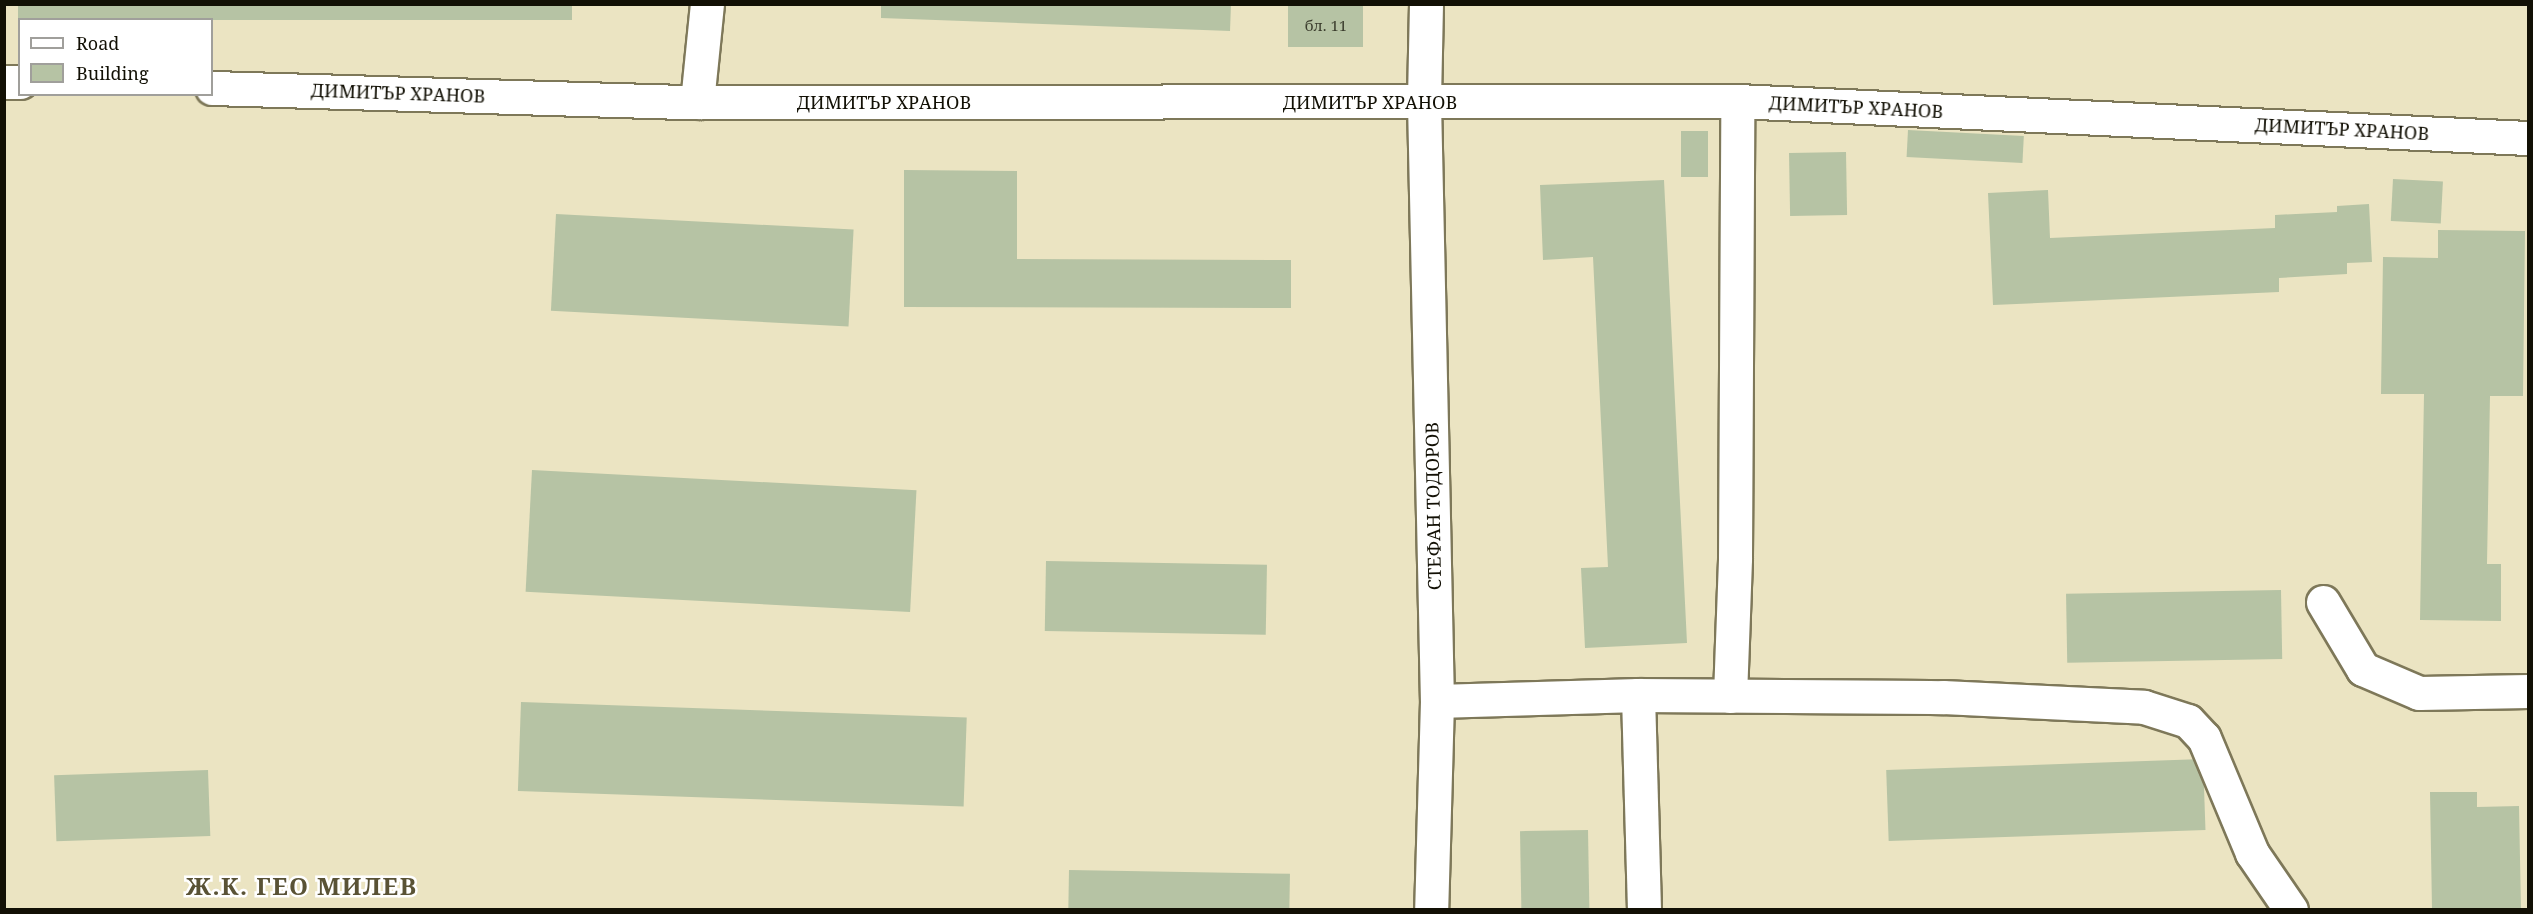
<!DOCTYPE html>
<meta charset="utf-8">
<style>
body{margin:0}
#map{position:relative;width:2533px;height:914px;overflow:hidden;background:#ebe4c2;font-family:"Noto Serif",serif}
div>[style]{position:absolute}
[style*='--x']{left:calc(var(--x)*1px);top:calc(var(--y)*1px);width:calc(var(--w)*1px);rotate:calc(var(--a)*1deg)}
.building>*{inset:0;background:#b6c3a4;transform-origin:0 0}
.roads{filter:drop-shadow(2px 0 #7e7859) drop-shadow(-2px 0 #7e7859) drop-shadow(0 2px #7e7859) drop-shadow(0 -2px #7e7859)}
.minor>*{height:33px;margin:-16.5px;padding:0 16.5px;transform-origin:16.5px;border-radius:16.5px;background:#fff}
span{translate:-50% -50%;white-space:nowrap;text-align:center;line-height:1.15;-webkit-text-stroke:5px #fff;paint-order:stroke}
.number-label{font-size:15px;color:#3b3d2d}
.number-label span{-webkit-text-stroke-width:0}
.street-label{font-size:18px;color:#121005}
.district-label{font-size:24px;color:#595235;font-weight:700;letter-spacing:1.5px}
.frame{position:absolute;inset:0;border:6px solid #121005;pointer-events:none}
.legend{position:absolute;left:18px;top:18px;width:195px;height:78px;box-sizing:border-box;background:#fff;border:2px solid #a09f9b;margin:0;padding:8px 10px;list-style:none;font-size:18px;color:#121005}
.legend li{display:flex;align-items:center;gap:12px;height:30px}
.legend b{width:30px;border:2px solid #a09f9b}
</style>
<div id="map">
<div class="building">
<div style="clip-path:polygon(881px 4px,1231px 4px,1230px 31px,881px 18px)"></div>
<div style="left:1288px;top:4px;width:75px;height:43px"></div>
<div style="left:18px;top:5px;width:554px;height:15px"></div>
<div style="left:1908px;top:130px;width:116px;height:27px;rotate:3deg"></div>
<div style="left:1681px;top:131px;width:27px;height:46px"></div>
<div style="left:1846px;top:152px;width:63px;height:57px;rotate:89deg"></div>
<div style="clip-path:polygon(904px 170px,1017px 171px,1017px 259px,1291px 260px,1291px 308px,904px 307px)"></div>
<div style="left:2393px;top:179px;width:50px;height:42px;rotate:3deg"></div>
<div style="clip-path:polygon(1664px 180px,1687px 643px,1585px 648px,1581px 568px,1608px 567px,1593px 257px,1543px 260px,1540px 185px)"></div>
<div style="clip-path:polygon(2048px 190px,2050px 238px,2275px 228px,2275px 215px,2337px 212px,2337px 206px,2369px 204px,2372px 262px,2347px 263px,2347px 274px,2279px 278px,2279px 292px,1993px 305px,1988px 193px)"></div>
<div style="left:556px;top:214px;width:298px;height:97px;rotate:3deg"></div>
<div style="clip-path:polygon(2438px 230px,2525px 231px,2523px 396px,2490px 396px,2487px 564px,2501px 564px,2501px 621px,2420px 620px,2424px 394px,2381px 394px,2383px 257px,2438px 258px)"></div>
<div style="left:532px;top:470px;width:385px;height:122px;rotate:3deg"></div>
<div style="left:1046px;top:561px;width:221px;height:70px;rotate:1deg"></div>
<div style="left:2281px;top:590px;width:69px;height:215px;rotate:89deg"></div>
<div style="left:521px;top:702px;width:446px;height:89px;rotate:2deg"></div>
<div style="left:2203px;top:759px;width:71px;height:317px;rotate:88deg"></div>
<div style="left:208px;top:770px;width:66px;height:154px;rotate:88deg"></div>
<div style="clip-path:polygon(2430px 792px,2477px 792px,2477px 807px,2519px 806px,2521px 910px,2432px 910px)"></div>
<div style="left:1588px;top:830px;width:80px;height:68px;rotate:89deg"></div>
<div style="left:1069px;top:870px;width:221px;height:40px;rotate:1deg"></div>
</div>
<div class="roads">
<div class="minor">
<div style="--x:1426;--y:4;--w:98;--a:91.2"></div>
<div style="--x:1424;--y:102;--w:599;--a:88.76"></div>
<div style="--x:1437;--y:701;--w:209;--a:91.6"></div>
<div style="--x:4;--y:82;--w:16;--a:0"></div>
<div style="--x:212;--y:88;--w:485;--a:1.7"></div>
<div style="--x:697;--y:102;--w:1040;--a:-0.06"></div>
<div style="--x:1737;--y:101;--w:792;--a:2.68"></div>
<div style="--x:697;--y:102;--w:99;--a:-84.2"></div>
<div style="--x:2323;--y:602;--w:78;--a:59.2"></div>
<div style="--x:2363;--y:669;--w:61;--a:23.2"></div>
<div style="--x:2419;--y:693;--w:109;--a:-1.1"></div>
<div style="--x:1638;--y:695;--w:215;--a:88.4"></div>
<div style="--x:1730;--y:696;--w:138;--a:-87.9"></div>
<div style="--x:1735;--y:558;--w:457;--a:-89.7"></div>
<div style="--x:1437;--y:701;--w:201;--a:-1.7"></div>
<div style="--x:1638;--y:695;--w:305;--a:0.4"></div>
<div style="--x:1943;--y:697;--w:201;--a:2.8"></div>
<div style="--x:2144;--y:707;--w:46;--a:17.7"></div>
<div style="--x:2188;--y:721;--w:23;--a:47"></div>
<div style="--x:2204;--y:738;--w:125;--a:67.3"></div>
<div style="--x:2252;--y:853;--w:69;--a:55.6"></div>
</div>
</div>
<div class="number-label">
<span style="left:1326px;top:26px">бл. 11</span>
</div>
<div class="street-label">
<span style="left:398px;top:93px;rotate:2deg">ДИМИТЪР ХРАНОВ</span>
<span style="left:884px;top:102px">ДИМИТЪР ХРАНОВ</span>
<span style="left:1370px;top:102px">ДИМИТЪР ХРАНОВ</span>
<span style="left:1856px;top:107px;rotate:3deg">ДИМИТЪР ХРАНОВ</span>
<span style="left:2342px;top:129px;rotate:3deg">ДИМИТЪР ХРАНОВ</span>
<span style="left:1433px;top:506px;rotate:-91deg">СТЕФАН ТОДОРОВ</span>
</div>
<div class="district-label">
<span style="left:302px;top:886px">Ж.К. ГЕО МИЛЕВ</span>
</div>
<div class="frame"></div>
<ul class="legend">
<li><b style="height:8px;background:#fff"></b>Road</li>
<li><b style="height:16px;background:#b6c3a4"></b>Building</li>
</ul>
</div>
